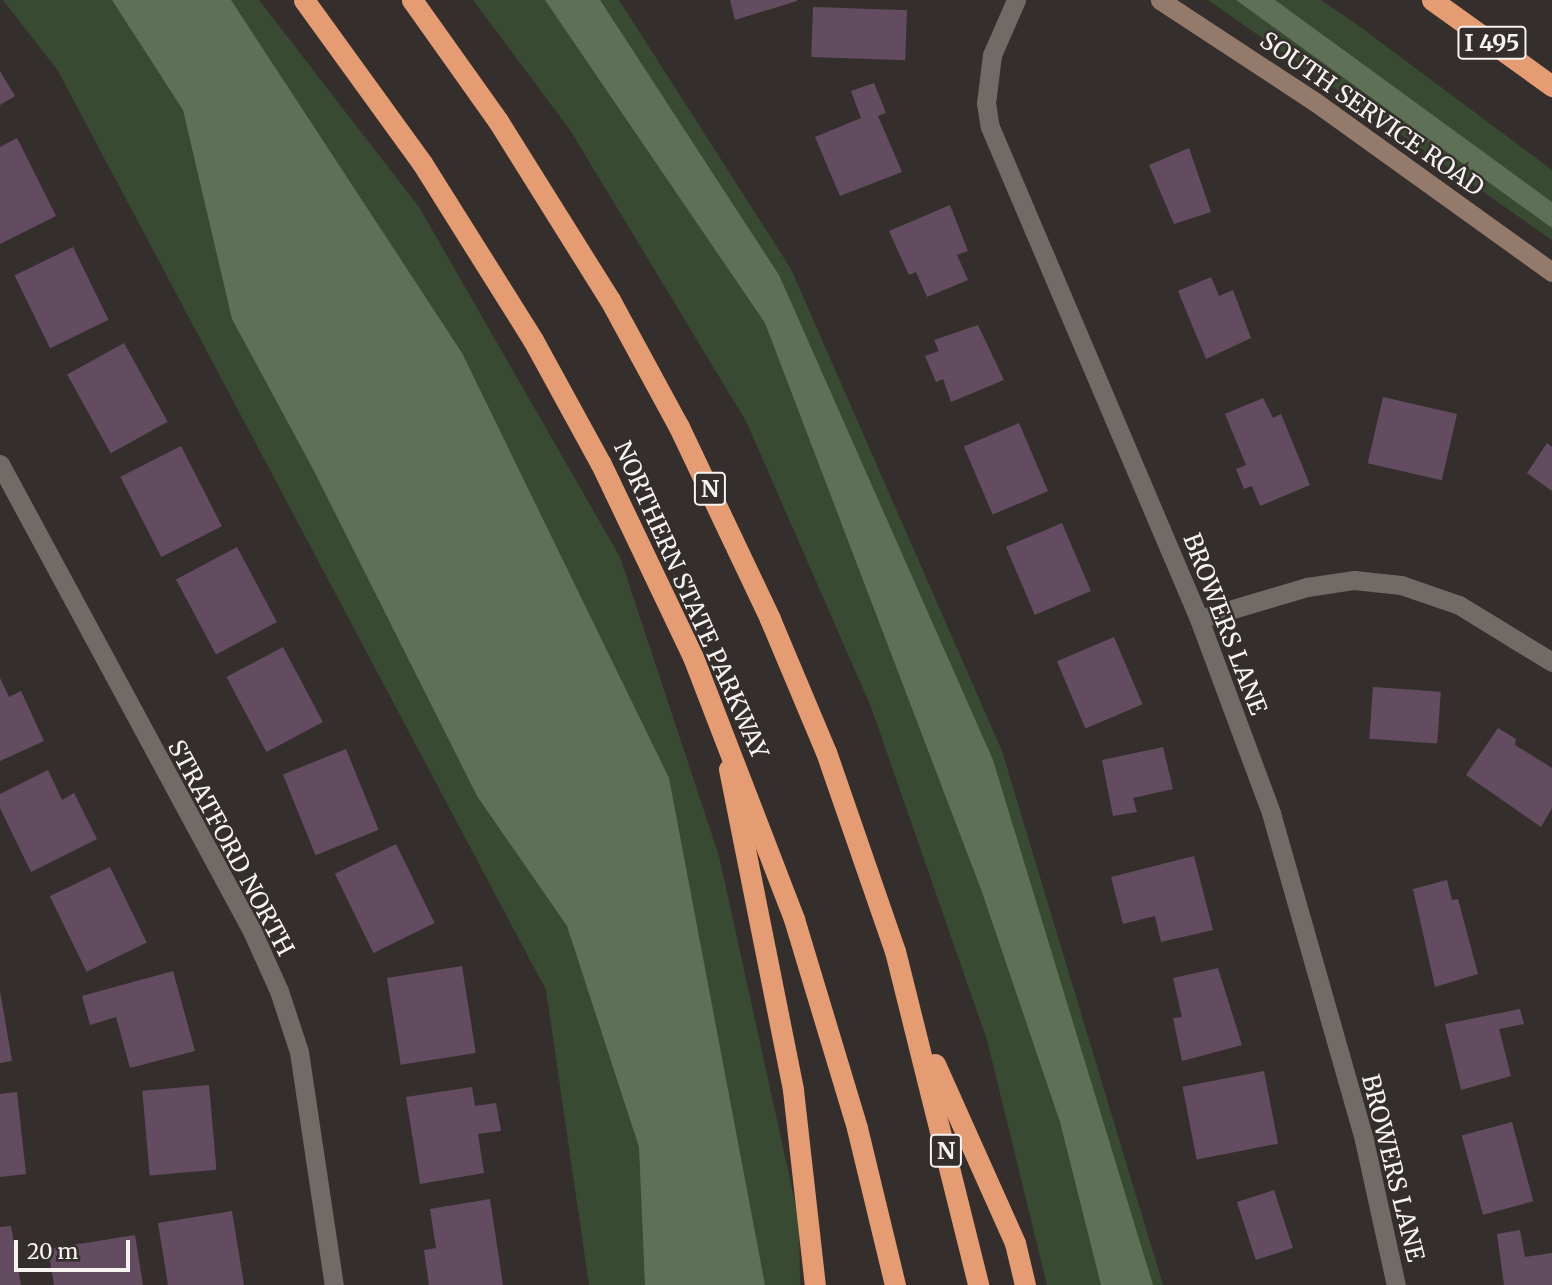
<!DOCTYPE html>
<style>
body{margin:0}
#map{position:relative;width:1552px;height:1285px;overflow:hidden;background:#342f2c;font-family:Merriweather,serif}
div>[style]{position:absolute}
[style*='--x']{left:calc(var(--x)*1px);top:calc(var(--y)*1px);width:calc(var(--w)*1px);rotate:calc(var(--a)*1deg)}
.green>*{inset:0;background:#394a32}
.forest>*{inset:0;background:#5e7157}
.building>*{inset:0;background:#644c60;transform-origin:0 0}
.minor>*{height:19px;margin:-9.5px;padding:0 9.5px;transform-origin:9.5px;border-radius:9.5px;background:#716b67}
.secondary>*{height:19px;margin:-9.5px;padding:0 9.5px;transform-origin:9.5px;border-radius:9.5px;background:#947a6a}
.motorway>*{height:21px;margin:-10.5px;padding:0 10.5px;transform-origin:10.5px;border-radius:10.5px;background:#e59c72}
span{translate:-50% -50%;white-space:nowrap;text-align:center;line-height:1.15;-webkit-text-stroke:5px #342f2c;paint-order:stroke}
.shield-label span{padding:2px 5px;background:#342f2c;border:2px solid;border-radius:5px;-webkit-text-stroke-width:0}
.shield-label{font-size:23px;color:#f7f3f1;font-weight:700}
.street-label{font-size:24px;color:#f7f3f1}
.scale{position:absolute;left:14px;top:1240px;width:116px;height:32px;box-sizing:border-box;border:4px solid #f7f3f1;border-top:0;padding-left:9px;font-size:21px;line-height:24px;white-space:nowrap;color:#f7f3f1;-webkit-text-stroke:5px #342f2c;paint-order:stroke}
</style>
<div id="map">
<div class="green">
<div style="clip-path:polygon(3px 0,259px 0,419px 207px,620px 557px,719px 856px,799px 1220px,800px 1285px,589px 1285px,546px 990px,58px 71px)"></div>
<div style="clip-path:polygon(473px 0,619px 0,791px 269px,1002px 751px,1163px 1285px,1047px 1285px,987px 1040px,871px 707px,746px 421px,570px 130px)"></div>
<div style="clip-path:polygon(1208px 0,1321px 0,1359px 26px,1552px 170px,1552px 240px)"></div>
</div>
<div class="forest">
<div style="clip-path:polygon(112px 0,231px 0,462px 353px,669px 778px,765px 1285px,645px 1285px,639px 1147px,567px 926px,477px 796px,313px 469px,232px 319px,183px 110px)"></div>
<div style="clip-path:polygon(545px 0,600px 0,779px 275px,993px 760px,1153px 1285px,1101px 1285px,1060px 1122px,982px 892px,765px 323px)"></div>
<div style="clip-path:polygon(1236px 0,1275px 0,1552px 202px,1552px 228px)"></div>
</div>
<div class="building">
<div style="clip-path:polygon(730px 0,797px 0,797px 1px,735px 20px)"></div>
<div style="left:813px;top:7px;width:94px;height:50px;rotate:2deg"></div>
<div style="clip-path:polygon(0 71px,15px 96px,0 105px)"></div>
<div style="clip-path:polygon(874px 83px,886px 113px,878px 116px,902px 172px,840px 196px,815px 137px,861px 118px,851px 91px)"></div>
<div style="clip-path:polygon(17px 138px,56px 216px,0 244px,0 147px)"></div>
<div style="clip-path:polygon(1189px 148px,1211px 212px,1174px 224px,1149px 165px)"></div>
<div style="clip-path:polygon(950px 205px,968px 251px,957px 255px,968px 280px,927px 297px,916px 272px,909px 275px,889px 231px)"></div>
<div style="left:73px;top:247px;width:81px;height:65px;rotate:64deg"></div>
<div style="clip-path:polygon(1211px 277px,1219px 296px,1233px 290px,1251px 338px,1206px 359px,1178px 291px)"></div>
<div style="clip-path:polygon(978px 325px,1004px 380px,951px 402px,943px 379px,936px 382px,925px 356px,939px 351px,934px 340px)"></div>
<div style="left:124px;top:343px;width:90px;height:65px;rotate:61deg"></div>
<div style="left:1383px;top:397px;width:76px;height:68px;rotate:13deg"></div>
<div style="clip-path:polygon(1263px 398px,1273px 418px,1281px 414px,1310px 485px,1260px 506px,1252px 486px,1244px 489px,1236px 469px,1246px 465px,1225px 414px)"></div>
<div style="left:1019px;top:423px;width:74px;height:60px;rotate:67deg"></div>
<div style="clip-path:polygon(1547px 443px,1552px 447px,1552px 491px,1527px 473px)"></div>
<div style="left:181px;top:446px;width:90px;height:68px;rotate:63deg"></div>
<div style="left:1062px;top:523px;width:74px;height:61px;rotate:67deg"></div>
<div style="left:237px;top:547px;width:85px;height:69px;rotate:62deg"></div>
<div style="left:1114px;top:637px;width:73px;height:62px;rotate:67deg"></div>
<div style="left:283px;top:647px;width:85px;height:64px;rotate:62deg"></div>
<div style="clip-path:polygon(0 678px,9px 697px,21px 691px,44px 741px,0 761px)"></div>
<div style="left:1373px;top:687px;width:68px;height:52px;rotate:4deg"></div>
<div style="clip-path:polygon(1498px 728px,1516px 739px,1515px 745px,1552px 768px,1552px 808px,1541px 827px,1466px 775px)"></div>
<div style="clip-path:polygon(1163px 747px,1173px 789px,1133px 798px,1137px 812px,1113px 816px,1102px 760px)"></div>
<div style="left:346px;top:749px;width:87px;height:68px;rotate:68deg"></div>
<div style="clip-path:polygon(48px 770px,62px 800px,74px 793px,97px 839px,31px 872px,0 808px,0 794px)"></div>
<div style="left:396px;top:844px;width:88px;height:68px;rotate:64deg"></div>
<div style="clip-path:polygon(1194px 856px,1213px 930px,1161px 942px,1155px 916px,1123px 924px,1111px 877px)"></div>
<div style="left:110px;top:867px;width:84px;height:67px;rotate:64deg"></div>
<div style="clip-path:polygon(1447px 880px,1452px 900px,1458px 899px,1478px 974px,1435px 987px,1413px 889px)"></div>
<div style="left:462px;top:966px;width:88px;height:76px;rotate:81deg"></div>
<div style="clip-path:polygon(1218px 968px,1242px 1045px,1182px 1061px,1173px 1018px,1182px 1017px,1173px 978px)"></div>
<div style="clip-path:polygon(173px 971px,195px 1051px,130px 1068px,116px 1017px,90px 1025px,82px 996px)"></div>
<div style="clip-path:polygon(0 991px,12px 1061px,0 1063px)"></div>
<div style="clip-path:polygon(1520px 1009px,1524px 1024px,1499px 1029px,1511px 1076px,1461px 1090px,1445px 1024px)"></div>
<div style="left:1264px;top:1071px;width:74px;height:83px;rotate:79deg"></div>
<div style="left:209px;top:1085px;width:85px;height:67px;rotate:85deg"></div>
<div style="clip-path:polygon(472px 1087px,475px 1106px,496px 1103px,501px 1131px,478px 1134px,484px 1173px,420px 1184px,406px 1097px)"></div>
<div style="clip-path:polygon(17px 1092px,26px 1174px,0 1177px,0 1094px)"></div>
<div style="left:1512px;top:1122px;width:82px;height:52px;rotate:75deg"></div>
<div style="left:1274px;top:1190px;width:61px;height:39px;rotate:72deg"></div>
<div style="clip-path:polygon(490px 1199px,503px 1285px,429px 1285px,424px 1250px,436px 1248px,430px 1209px)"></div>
<div style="clip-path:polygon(232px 1211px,244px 1285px,168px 1285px,158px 1223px)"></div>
<div style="clip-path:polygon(11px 1226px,21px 1285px,0 1285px,0 1227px)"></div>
<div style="clip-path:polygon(1520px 1230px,1525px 1257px,1552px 1253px,1552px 1285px,1504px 1285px,1497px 1234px)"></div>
<div style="clip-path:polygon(135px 1235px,143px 1285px,54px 1285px,48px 1249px)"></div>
</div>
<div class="minor">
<div style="--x:1016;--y:0;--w:60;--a:113.6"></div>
<div style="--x:992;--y:55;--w:48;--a:97.1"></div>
<div style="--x:986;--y:103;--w:24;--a:81"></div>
<div style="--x:990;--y:127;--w:535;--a:66.98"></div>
<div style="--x:1199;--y:619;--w:207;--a:69.6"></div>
<div style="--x:1271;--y:813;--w:340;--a:74.1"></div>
<div style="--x:1364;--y:1140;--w:148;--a:77.6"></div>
<div style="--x:0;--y:464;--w:531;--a:61.65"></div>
<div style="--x:252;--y:931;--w:66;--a:65.8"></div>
<div style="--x:279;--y:991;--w:64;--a:71.8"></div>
<div style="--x:299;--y:1052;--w:236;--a:81.5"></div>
<div style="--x:1199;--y:619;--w:113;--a:-16.5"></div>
<div style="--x:1307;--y:587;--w:48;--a:-8.5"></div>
<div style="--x:1354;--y:580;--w:47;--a:6.1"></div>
<div style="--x:1401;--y:585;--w:61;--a:19"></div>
<div style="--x:1459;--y:605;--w:109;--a:31.5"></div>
</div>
<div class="secondary">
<div style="--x:1160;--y:0;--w:184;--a:33.3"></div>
<div style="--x:1314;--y:101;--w:293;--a:35.7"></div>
</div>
<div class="motorway">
<div style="--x:304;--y:0;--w:201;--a:54.1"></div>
<div style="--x:422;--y:163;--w:209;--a:57.9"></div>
<div style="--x:533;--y:340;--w:141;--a:61.3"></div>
<div style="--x:601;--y:464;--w:214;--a:64.5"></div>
<div style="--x:693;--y:657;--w:281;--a:68.9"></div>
<div style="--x:794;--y:919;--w:218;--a:73.2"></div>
<div style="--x:857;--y:1128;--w:162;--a:76.4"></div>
<div style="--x:412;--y:0;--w:148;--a:54.6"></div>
<div style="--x:498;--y:121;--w:211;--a:58"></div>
<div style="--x:610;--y:300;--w:145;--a:61.5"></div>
<div style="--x:679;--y:427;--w:212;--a:64.6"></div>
<div style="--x:770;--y:619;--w:144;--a:67.2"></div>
<div style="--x:826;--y:752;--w:211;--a:70.9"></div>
<div style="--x:895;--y:951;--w:344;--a:76"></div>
<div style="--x:1432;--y:0;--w:148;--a:35.6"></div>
<div style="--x:729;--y:769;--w:327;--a:78.7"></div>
<div style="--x:793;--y:1090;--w:196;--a:83.6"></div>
<div style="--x:935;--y:1064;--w:196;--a:65.9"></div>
<div style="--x:1015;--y:1243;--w:43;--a:76.6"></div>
</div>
<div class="shield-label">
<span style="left:1492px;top:43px">I 495</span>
<span style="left:710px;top:489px">N</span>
<span style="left:946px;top:1151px">N</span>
</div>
<div class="street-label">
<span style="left:1372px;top:114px;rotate:35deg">SOUTH SERVICE ROAD</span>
<span style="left:691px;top:600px;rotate:66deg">NORTHERN STATE PARKWAY</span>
<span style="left:1225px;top:624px;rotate:69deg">BROWERS LANE</span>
<span style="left:231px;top:848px;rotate:62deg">STRATFORD NORTH</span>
<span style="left:1393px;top:1168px;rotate:76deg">BROWERS LANE</span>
</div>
<div class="scale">20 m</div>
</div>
